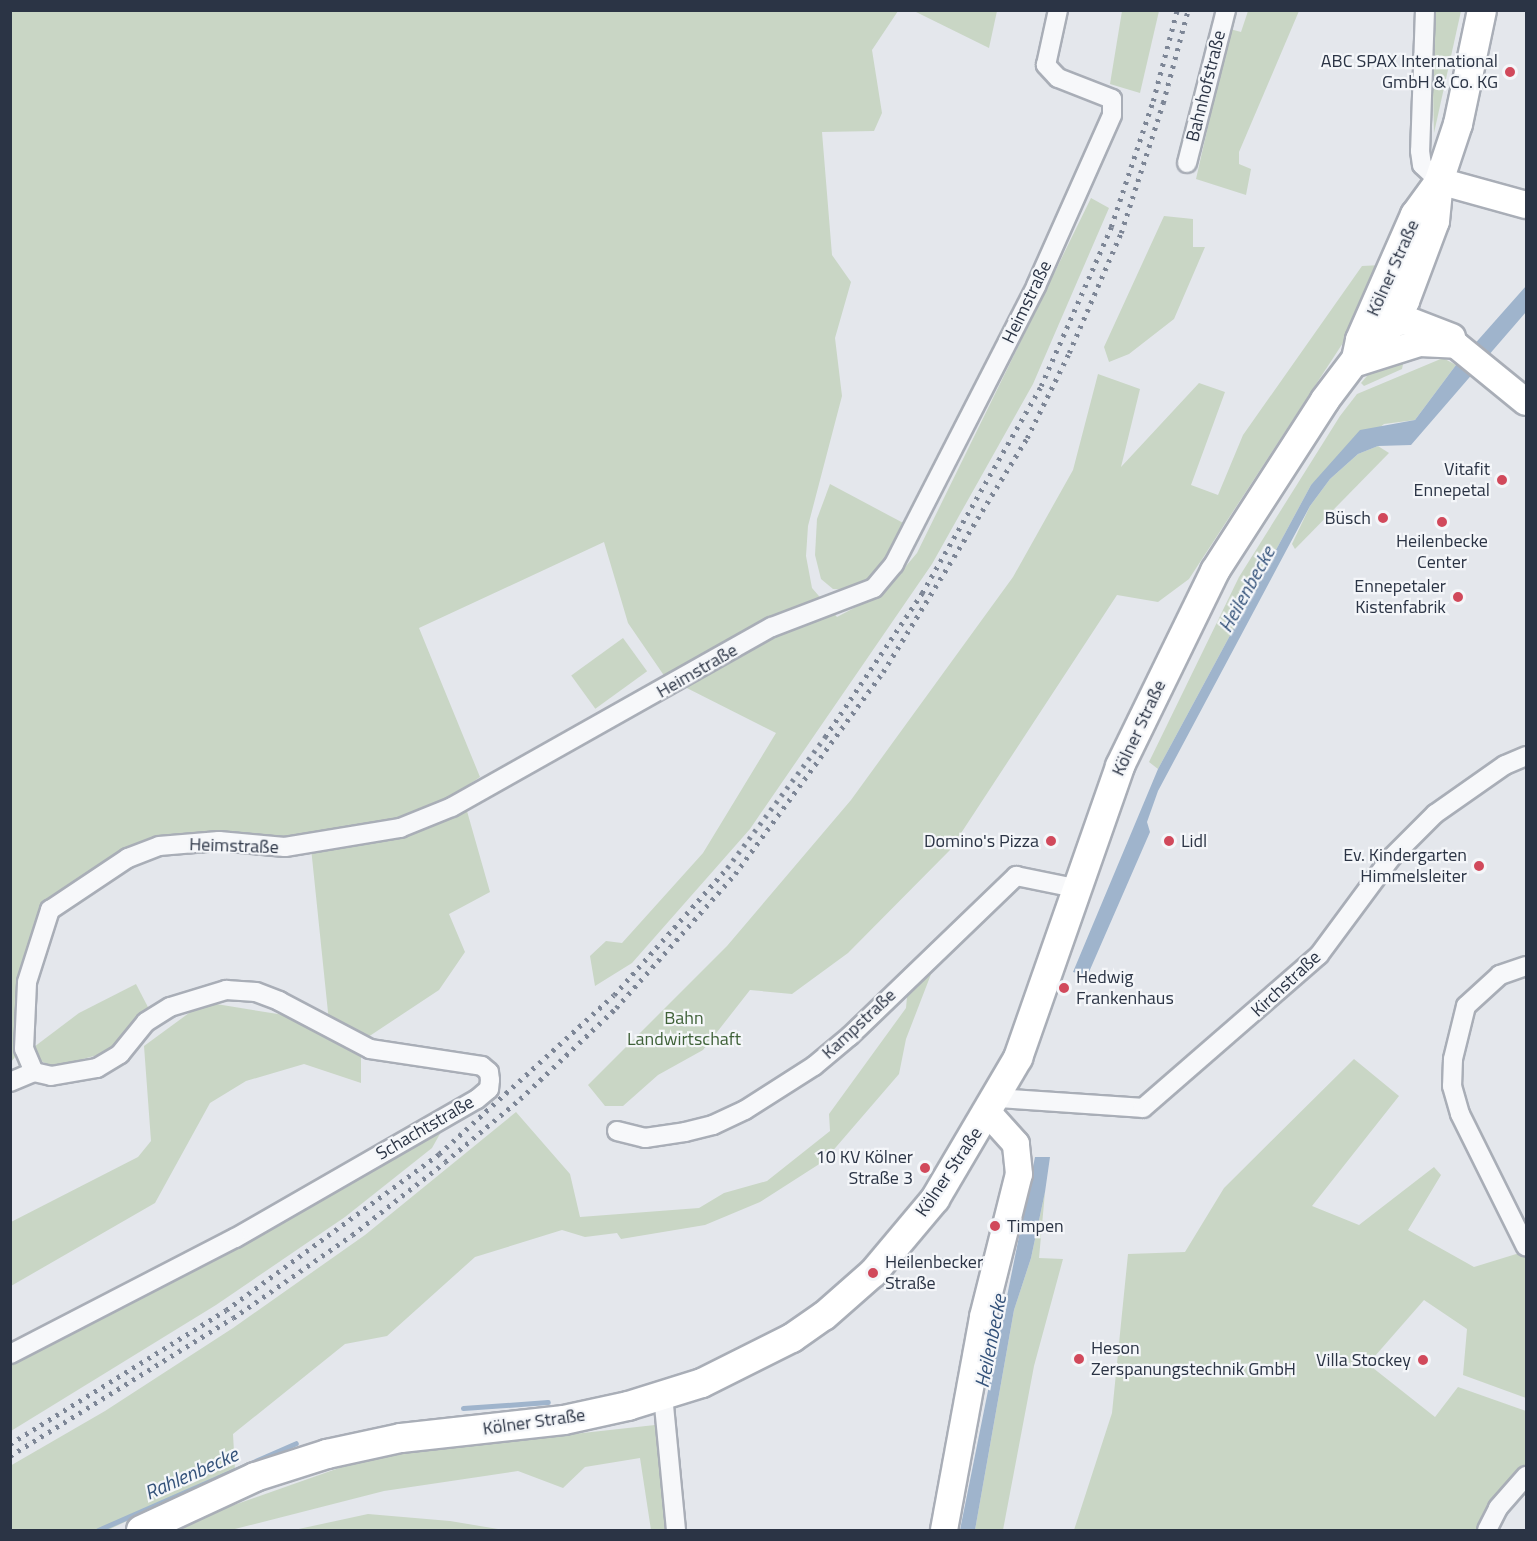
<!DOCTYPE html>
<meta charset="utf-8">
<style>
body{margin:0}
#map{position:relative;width:1537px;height:1541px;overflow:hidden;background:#e4e7ec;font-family:"Titillium Web",sans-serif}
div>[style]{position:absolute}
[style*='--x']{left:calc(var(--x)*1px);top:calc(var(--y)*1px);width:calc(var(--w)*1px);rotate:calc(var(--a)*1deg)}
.green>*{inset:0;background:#c9d6c5;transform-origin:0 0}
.water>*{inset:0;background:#9fb4cc}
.stream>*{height:5px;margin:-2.5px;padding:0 2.5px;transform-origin:2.5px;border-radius:2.5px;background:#9fb4cc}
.roads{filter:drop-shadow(2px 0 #a9aeb7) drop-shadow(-2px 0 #a9aeb7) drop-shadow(0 2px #a9aeb7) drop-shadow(0 -2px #a9aeb7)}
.street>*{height:18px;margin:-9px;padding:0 9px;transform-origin:9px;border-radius:9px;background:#f7f8fa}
.secondary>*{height:26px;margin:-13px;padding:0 13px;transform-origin:13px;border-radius:13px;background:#fff}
.primary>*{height:28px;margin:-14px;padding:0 14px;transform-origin:14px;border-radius:14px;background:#fff}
.rail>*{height:4.5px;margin-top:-2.25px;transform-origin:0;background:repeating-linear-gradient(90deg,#7d8696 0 3px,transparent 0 9px)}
.dots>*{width:16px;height:16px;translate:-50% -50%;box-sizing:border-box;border:3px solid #f4f6f9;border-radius:50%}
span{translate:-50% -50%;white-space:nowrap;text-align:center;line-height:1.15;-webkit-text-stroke:4.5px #f4f6f9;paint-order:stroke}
.poi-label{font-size:18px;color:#2b3445}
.right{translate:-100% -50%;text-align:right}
.left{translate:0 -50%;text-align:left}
.street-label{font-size:18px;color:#2b3445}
.park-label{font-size:18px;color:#3f6138}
.water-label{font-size:20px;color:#34527a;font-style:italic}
.frame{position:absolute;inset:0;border:12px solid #2b3445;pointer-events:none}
</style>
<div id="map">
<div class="green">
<div style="clip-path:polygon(11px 11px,898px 11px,872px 50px,882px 113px,874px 131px,822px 132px,832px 255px,851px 282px,835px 338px,842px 396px,808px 526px,806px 556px,812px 588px,837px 617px,884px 592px,917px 553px,1091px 198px,1109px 208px,1033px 384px,932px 564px,750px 829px,632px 963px,595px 986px,590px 956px,606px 941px,622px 943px,703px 853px,776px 733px,665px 677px,628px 623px,604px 542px,419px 628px,480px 777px,461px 790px,490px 892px,449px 914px,465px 952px,439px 990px,365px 1039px,329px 1022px,310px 838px,220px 834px,157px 840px,45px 908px,18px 1001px,15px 1057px,11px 1062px)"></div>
<div style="clip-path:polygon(914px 11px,997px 11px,989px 48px)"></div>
<div style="clip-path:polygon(1122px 11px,1159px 11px,1140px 93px,1110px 84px)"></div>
<div style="clip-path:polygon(1248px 11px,1299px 11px,1239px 152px,1239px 164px,1251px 169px,1246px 195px,1196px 179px,1230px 29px,1241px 32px)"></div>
<div style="clip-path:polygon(1431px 11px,1461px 11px,1434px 133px)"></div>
<div style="clip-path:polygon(1164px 216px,1193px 219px,1193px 247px,1205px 247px,1174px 319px,1129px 354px,1109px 362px,1104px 347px)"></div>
<div style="clip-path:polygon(1382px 265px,1354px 326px,1189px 579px,1158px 602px,1117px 595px,950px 850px,848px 953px,792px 994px,750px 990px,703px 1050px,658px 1075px,623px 1106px,605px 1106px,588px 1085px,727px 946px,851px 800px,1013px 577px,1073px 470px,1098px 374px,1140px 389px,1121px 467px,1199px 383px,1225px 392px,1191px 485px,1218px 495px,1243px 435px,1362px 266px)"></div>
<div style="clip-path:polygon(1405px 355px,1402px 369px,1364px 386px,1361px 383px,1372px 370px)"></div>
<div style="clip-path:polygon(1443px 358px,1456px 365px,1415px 420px,1384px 424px,1311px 485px,1158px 769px,1149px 762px,1239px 577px,1340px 416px,1357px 394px)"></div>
<div style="clip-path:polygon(1378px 446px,1389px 453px,1295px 549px,1292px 544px,1310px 506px,1330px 479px,1358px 454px)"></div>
<div style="clip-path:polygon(830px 484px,907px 525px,873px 578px,853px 590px,833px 589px,821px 579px,815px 555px,817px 519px)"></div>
<div style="left:623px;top:638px;width:41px;height:64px;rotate:54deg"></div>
<div style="clip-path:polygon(933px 969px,906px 1039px,899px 1074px,824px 1161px,760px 1202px,705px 1225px,621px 1239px,617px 1233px,585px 1237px,562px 1230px,475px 1257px,387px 1336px,345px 1344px,233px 1434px,235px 1470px,108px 1530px,11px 1530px,10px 1466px,105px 1411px,233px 1328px,365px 1235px,516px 1112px,570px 1174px,580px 1217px,699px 1208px,724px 1193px,767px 1181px,830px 1131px,829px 1114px,906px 1008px,907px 997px)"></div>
<div style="clip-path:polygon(136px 984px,151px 1013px,109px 1052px,53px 1067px,35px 1058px,30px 1050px,79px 1013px)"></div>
<div style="clip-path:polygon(204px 1002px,284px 1015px,361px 1051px,361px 1083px,304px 1064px,246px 1081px,210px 1103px,155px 1203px,11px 1286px,11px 1222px,138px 1157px,151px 1141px,144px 1046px)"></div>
<div style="clip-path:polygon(1354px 1059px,1399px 1096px,1312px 1206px,1359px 1225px,1434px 1167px,1441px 1175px,1408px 1230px,1474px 1267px,1526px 1251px,1526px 1398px,1463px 1375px,1467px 1329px,1424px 1300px,1368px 1364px,1435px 1417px,1458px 1387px,1526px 1411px,1526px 1485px,1515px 1496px,1496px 1530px,1074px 1530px,1112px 1413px,1128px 1254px,1185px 1252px,1224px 1188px)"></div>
<div style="clip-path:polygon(441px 1132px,432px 1148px,345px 1217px,216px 1305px,11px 1431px,11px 1363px)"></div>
<div style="clip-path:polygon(1045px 1192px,1039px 1258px,1063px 1259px,1034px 1366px,1003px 1530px,975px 1530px,1014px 1310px,1031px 1258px)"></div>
<div style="clip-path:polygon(655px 1425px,668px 1530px,651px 1530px,640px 1458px,585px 1467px,563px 1488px,518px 1471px,384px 1491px,231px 1530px,177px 1530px,177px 1525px,373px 1456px)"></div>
<div style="clip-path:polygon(368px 1514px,450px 1521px,504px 1530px,294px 1530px)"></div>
</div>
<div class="water">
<div style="clip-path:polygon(1526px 286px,1526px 312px,1411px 445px,1378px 446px,1358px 454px,1330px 479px,1310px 506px,1158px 791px,1147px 822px,1150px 832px,1089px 972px,1085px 975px,1073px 972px,1158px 769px,1311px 485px,1360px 430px,1415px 420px,1456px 365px)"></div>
<div style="clip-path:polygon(1035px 1157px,1050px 1157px,1045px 1192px,1031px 1258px,1014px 1310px,975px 1530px,960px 1530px)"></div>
</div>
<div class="stream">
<div style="--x:922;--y:1265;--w:22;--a:-13"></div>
<div style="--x:463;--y:1408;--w:85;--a:-4"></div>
<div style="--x:98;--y:1530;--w:216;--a:-23.7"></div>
</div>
<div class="roads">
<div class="street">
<div style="--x:1425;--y:10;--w:141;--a:92"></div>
<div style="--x:1420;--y:151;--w:14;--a:82"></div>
<div style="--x:1422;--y:165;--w:23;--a:43"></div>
<div style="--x:1187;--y:163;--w:158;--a:-75.7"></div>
<div style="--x:1526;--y:966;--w:28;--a:161"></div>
<div style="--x:1500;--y:975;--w:46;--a:137.6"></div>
<div style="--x:1466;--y:1006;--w:55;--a:103.8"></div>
<div style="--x:1453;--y:1059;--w:27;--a:92"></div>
<div style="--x:1452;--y:1086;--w:29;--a:74"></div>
<div style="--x:1460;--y:1114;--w:148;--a:63.6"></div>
<div style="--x:34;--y:1072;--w:25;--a:-113"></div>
<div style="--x:24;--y:1049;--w:67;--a:-87.4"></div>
<div style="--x:27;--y:982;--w:76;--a:-72.3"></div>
<div style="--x:50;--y:910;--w:94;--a:-33.7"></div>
<div style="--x:128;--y:858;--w:33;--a:-21"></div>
<div style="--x:159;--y:846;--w:60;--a:-4.8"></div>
<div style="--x:219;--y:841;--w:66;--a:5.2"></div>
<div style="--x:285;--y:847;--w:117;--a:-9.4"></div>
<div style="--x:400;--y:828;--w:56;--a:-22"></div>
<div style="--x:452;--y:807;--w:367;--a:-29.4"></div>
<div style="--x:772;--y:627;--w:109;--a:-20.9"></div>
<div style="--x:874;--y:588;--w:31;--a:-50"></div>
<div style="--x:894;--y:564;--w:312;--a:-62.9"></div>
<div style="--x:1036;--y:286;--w:187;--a:-66"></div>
<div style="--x:1112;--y:115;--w:16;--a:-90"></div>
<div style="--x:1112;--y:99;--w:58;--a:-158.7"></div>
<div style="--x:1058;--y:78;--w:18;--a:-133"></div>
<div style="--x:1046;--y:65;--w:56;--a:-77.7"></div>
<div style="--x:10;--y:1082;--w:26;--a:-23"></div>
<div style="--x:34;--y:1072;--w:17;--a:13"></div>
<div style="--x:51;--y:1076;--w:47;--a:-9.9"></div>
<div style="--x:97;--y:1068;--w:27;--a:-31"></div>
<div style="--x:120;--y:1054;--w:41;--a:-50.9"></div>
<div style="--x:146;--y:1022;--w:28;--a:-32"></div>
<div style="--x:170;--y:1007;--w:59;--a:-16.9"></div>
<div style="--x:226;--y:990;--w:30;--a:4"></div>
<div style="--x:256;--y:992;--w:25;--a:21"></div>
<div style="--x:279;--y:1001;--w:103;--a:27.8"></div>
<div style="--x:370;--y:1049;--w:113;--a:8.6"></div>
<div style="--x:482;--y:1066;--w:9;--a:41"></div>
<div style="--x:489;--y:1072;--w:8;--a:83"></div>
<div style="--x:490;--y:1080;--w:9;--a:96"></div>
<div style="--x:489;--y:1089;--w:16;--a:140"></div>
<div style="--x:477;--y:1099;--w:279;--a:150.1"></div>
<div style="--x:235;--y:1238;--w:253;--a:152.7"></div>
<div style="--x:997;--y:1098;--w:146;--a:3.9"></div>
<div style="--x:1143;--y:1108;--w:233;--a:-41"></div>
<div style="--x:1319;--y:955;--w:119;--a:-53.5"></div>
<div style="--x:1390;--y:859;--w:64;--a:-45"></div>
<div style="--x:1435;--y:814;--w:85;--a:-35"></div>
<div style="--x:1505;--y:765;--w:23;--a:-23"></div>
<div style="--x:617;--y:1131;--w:29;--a:14"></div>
<div style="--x:645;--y:1138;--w:40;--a:-8.5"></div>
<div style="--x:685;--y:1132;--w:29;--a:-14"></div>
<div style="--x:713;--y:1125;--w:35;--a:-25"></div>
<div style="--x:745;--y:1110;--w:82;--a:-32.5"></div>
<div style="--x:814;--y:1066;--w:47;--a:-39.8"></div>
<div style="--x:850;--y:1036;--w:231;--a:-43.9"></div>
<div style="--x:1016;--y:876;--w:60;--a:11.5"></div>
<div style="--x:663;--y:1395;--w:136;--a:84.5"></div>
<div style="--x:1487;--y:1530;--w:25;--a:-63"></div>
<div style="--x:1498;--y:1508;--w:43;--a:-48.8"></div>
</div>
<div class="secondary">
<div style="--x:1439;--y:181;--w:90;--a:15.4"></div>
<div style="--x:1375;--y:325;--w:35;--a:-7"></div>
<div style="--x:1410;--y:321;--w:45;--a:20.9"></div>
<div style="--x:1356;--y:363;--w:67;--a:-17.4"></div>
<div style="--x:1420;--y:343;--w:36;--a:3"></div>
<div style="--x:1456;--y:345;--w:90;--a:39.2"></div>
<div style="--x:944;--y:1530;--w:217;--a:-79.6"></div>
<div style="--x:983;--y:1317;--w:147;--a:-75.9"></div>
<div style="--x:1019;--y:1174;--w:30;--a:-96"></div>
<div style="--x:1016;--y:1144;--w:42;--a:-132.1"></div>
</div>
<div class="primary">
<div style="--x:1356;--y:359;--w:19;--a:-78"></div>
<div style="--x:1360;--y:340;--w:137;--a:-66.3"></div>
<div style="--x:1415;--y:215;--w:39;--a:-54"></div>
<div style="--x:141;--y:1530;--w:126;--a:-24.9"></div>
<div style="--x:255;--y:1477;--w:76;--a:-17.7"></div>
<div style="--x:327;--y:1454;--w:76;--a:-12.2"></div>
<div style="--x:401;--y:1438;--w:164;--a:-6.3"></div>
<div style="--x:564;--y:1420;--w:66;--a:-12.3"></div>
<div style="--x:628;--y:1406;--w:77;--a:-17.3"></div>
<div style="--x:702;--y:1383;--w:101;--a:-26.6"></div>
<div style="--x:792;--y:1338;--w:39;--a:-35"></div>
<div style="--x:824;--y:1316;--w:65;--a:-41.3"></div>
<div style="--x:873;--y:1273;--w:97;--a:-50"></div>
<div style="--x:935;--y:1199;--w:164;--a:-59.5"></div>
<div style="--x:1018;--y:1058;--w:309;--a:-70.7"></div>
<div style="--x:1120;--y:766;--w:217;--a:-64"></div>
<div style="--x:1215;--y:571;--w:203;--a:-57.2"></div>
<div style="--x:1325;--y:400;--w:51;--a:-52.9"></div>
<div style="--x:1356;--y:359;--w:36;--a:-39"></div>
<div style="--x:1384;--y:336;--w:41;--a:-59"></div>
<div style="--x:1405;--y:301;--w:85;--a:-69.4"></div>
<div style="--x:1435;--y:221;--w:40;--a:-84.3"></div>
<div style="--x:1439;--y:181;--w:60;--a:-71.6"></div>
<div style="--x:1458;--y:124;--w:116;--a:-78.1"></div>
</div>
</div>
<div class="rail">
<div style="--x:10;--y:1444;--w:254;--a:-31.8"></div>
<div style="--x:226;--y:1310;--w:264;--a:-36.2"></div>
<div style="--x:439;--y:1154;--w:236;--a:-42.3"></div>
<div style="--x:614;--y:995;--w:170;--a:-48.3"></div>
<div style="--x:727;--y:868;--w:164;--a:-53.2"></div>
<div style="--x:825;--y:737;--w:174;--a:-56"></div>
<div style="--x:922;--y:593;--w:239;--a:-60.1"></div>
<div style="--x:1041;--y:386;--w:174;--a:-66.2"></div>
<div style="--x:1111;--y:227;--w:133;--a:-71.6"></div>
<div style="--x:1153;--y:101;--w:94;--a:-75.2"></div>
<div style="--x:10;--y:1456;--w:262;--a:-31.8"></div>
<div style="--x:233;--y:1318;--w:145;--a:-34.9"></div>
<div style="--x:352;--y:1235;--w:118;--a:-38.1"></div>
<div style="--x:445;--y:1162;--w:98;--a:-40"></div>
<div style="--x:520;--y:1099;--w:132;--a:-43.5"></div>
<div style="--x:616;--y:1008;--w:179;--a:-48.4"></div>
<div style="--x:735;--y:874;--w:250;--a:-53.8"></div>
<div style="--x:883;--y:672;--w:275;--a:-58.4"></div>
<div style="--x:1027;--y:438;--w:95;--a:-63.7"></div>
<div style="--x:1069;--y:353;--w:131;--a:-66.6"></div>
<div style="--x:1121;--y:233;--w:137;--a:-72.1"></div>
<div style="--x:1163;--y:103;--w:96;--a:-75"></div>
</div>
<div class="dots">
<div style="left:1510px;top:72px;background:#d1495b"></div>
<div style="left:1502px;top:480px;background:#d1495b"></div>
<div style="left:1383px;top:518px;background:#d1495b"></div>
<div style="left:1442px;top:522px;background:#d1495b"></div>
<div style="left:1458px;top:597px;background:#d1495b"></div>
<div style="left:1051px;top:841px;background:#d1495b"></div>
<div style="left:1169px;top:841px;background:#d1495b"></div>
<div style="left:1479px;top:866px;background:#d1495b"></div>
<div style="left:1064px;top:988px;background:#d1495b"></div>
<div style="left:925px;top:1168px;background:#d1495b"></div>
<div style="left:995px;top:1226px;background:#d1495b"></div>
<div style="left:873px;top:1273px;background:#d1495b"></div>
<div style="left:1079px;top:1359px;background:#d1495b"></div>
<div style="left:1423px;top:1360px;background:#d1495b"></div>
</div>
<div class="poi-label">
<span class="right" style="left:1498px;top:72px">ABC SPAX International<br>GmbH &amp; Co. KG</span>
<span class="right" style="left:1490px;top:480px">Vitafit<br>Ennepetal</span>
<span class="right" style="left:1371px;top:518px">Büsch</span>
<span style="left:1442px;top:552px">Heilenbecke<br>Center</span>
<span class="right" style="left:1446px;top:597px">Ennepetaler<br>Kistenfabrik</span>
<span class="right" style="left:1039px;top:841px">Domino's Pizza</span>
<span class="left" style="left:1181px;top:841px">Lidl</span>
<span class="right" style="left:1467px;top:866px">Ev. Kindergarten<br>Himmelsleiter</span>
<span class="left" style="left:1076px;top:988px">Hedwig<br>Frankenhaus</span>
<span class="right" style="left:913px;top:1168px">10 KV Kölner<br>Straße 3</span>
<span class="left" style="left:1007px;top:1226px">Timpen</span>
<span class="left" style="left:885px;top:1273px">Heilenbecker<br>Straße</span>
<span class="left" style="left:1091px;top:1359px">Heson<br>Zerspanungstechnik GmbH</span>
<span class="right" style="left:1411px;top:1360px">Villa Stockey</span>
</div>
<div class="street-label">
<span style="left:1206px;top:86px;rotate:-76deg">Bahnhofstraße</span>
<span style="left:1393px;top:268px;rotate:-66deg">Kölner Straße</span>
<span style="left:1027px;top:302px;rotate:-64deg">Heimstraße</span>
<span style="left:697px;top:671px;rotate:-30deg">Heimstraße</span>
<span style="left:1139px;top:728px;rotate:-65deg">Kölner Straße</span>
<span style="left:234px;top:846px;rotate:2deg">Heimstraße</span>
<span style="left:1286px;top:984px;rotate:-43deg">Kirchstraße</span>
<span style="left:859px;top:1024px;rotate:-43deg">Kampstraße</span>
<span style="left:425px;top:1128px;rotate:-30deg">Schachtstraße</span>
<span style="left:949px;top:1172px;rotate:-56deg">Kölner Straße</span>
<span style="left:534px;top:1422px;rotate:-8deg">Kölner Straße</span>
</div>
<div class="park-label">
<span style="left:684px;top:1029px">Bahn<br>Landwirtschaft</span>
</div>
<div class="water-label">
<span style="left:1246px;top:589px;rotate:-61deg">Heilenbecke</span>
<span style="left:990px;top:1341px;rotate:-79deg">Heilenbecke</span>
<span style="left:191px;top:1473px;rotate:-24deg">Rahlenbecke</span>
</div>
<div class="frame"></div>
</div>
